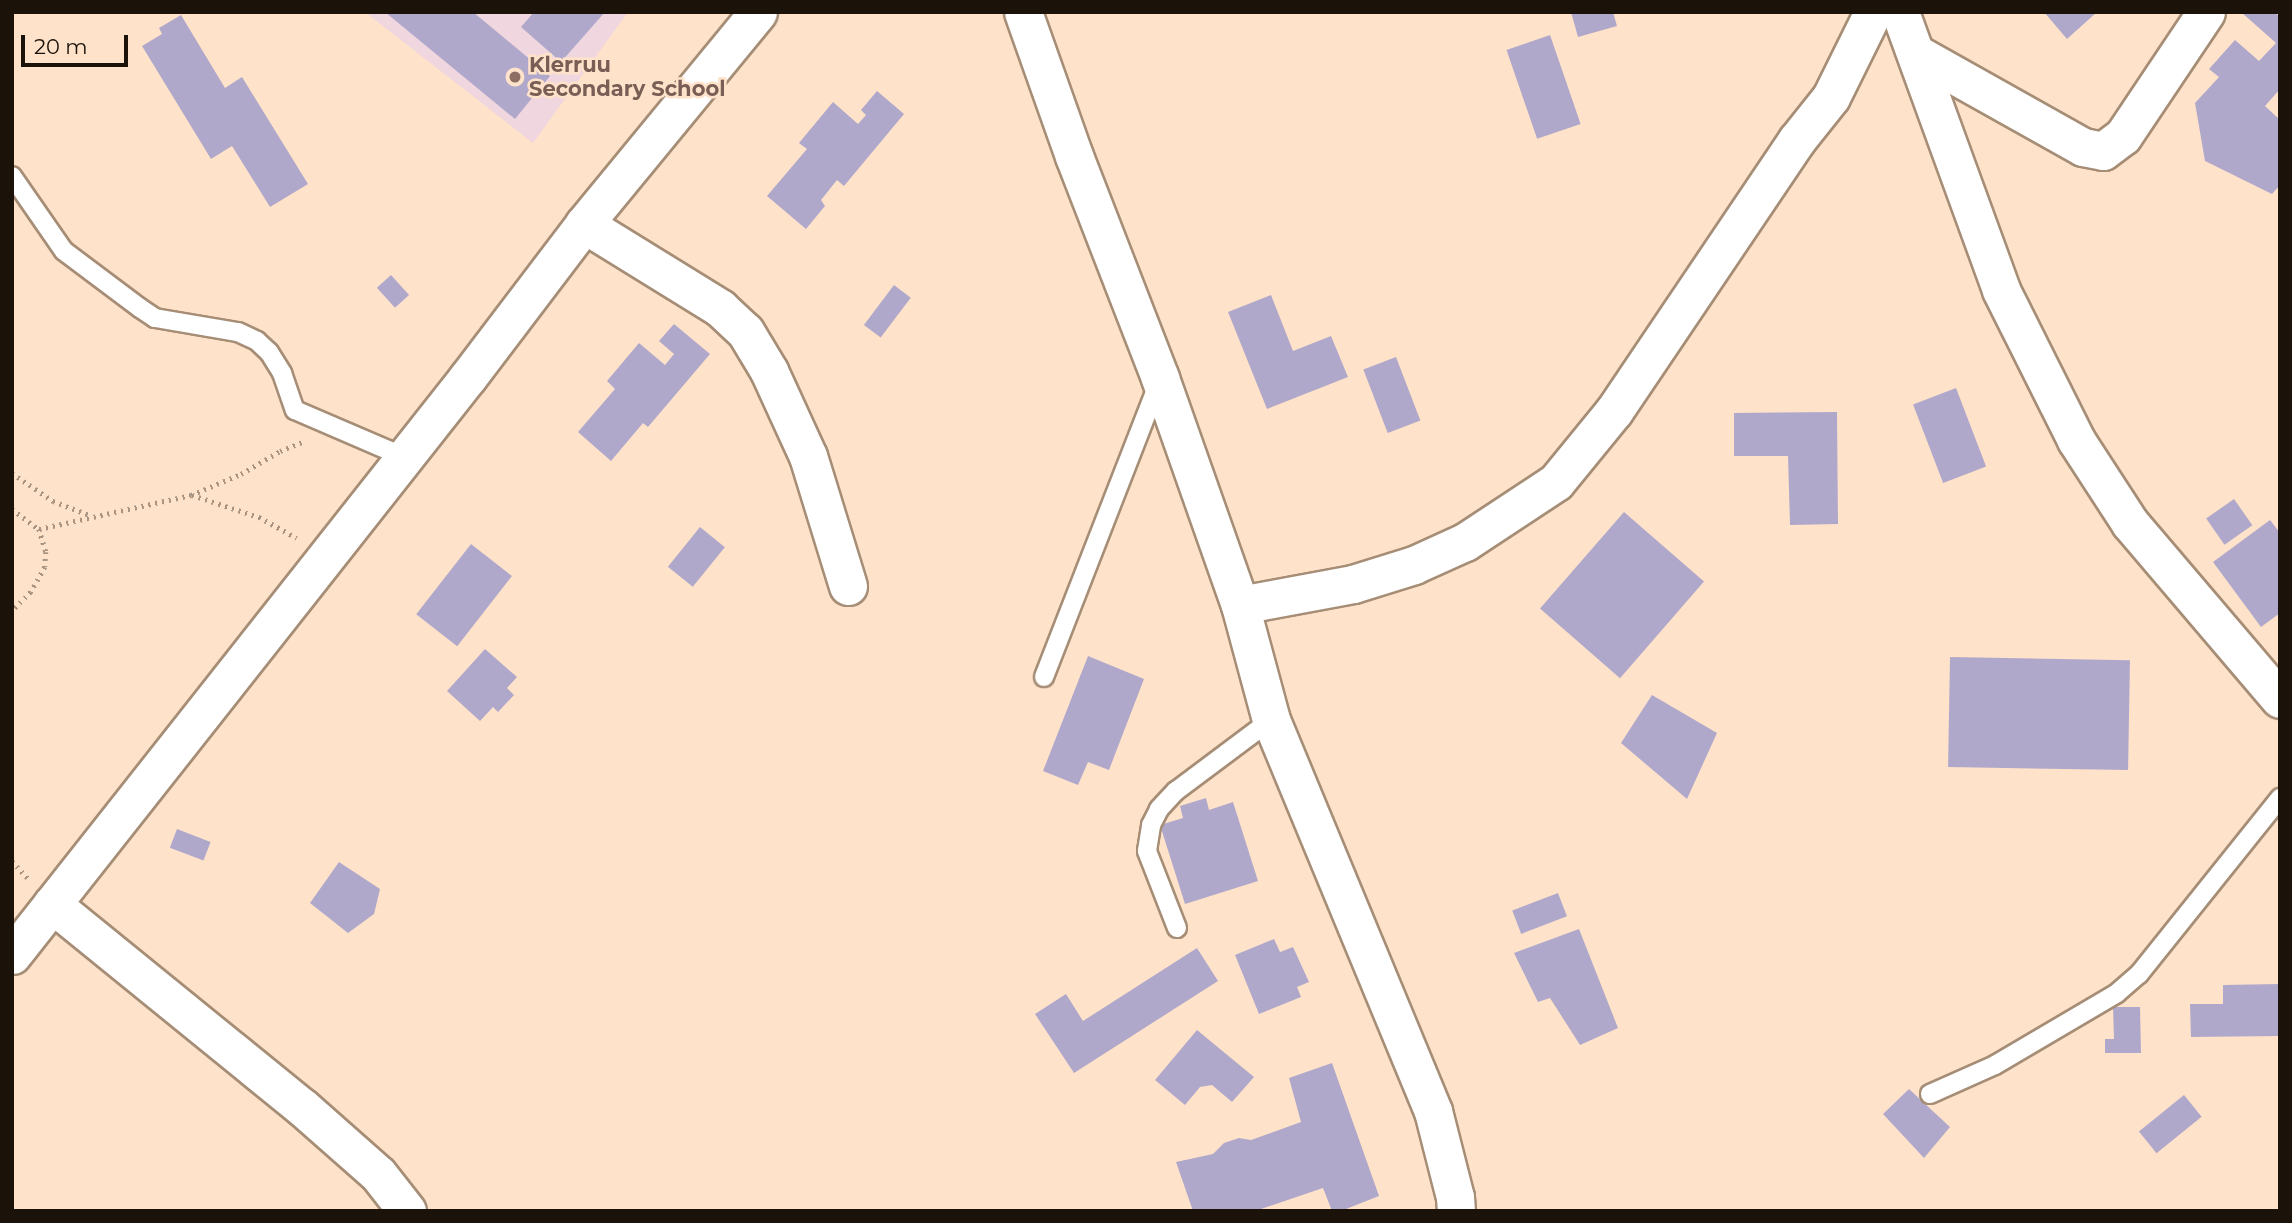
<!DOCTYPE html>
<style>
body{margin:0}
#map{position:relative;width:2292px;height:1223px;overflow:hidden;background:#fee2ca;font-family:Montserrat,sans-serif}
div>[style]{position:absolute}
[style*='--x']{left:calc(var(--x)*1px);top:calc(var(--y)*1px);width:calc(var(--w)*1px);rotate:calc(var(--a)*1deg)}
.education>*{inset:0;background:#f0d6de}
.building>*{inset:0;background:#b0a8cb;transform-origin:0 0}
.path>*{height:4.5px;margin-top:-2.25px;transform-origin:0;background:repeating-linear-gradient(90deg,#a99481 0 2px,transparent 0 7px)}
.roads{filter:drop-shadow(2px 0 #a68d76) drop-shadow(-2px 0 #a68d76) drop-shadow(0 2px #a68d76) drop-shadow(0 -2px #a68d76)}
.service>*{height:18px;margin:-9px;padding:0 9px;transform-origin:9px;border-radius:9px;background:#fff}
.minor>*{height:37px;margin:-18.5px;padding:0 18.5px;transform-origin:18.5px;border-radius:18.5px;background:#fff}
.dots>*{width:19px;height:19px;translate:-50% -50%;box-sizing:border-box;border:4px solid #fee2ca;border-radius:50%}
span{translate:-50% -50%;white-space:nowrap;text-align:center;line-height:1.15;-webkit-text-stroke:5px #fee2ca;paint-order:stroke}
.education-label{font-size:21px;color:#785e54;font-weight:700}
.left{translate:0 -50%;text-align:left}
.frame{position:absolute;inset:0;border:14px solid #1b1209;pointer-events:none}
.scale{position:absolute;left:21px;top:35px;width:107px;height:32px;box-sizing:border-box;border:4px solid #1b1209;border-top:0;padding-left:9px;font-size:21px;line-height:24px;white-space:nowrap;color:#1b1209;-webkit-text-stroke:5px #fee2ca;paint-order:stroke}
</style>
<div id="map">
<div class="education">
<div style="clip-path:polygon(365px 12px,628px 12px,533px 143px)"></div>
</div>
<div class="building">
<div style="clip-path:polygon(385px 12px,473px 12px,550px 76px,515px 119px)"></div>
<div style="clip-path:polygon(534px 12px,605px 12px,561px 62px,521px 27px)"></div>
<div style="clip-path:polygon(1571px 12px,1613px 12px,1617px 26px,1578px 37px)"></div>
<div style="clip-path:polygon(2044px 12px,2097px 12px,2067px 39px)"></div>
<div style="clip-path:polygon(2241px 12px,2274px 12px,2280px 17px,2280px 89px,2265px 106px,2280px 120px,2280px 185px,2272px 194px,2205px 161px,2195px 103px,2219px 77px,2209px 69px,2235px 40px,2259px 61px,2276px 43px)"></div>
<div style="clip-path:polygon(181px 15px,225px 88px,242px 77px,308px 184px,270px 207px,232px 146px,211px 159px,142px 46px,162px 34px,159px 28px)"></div>
<div style="left:1550px;top:35px;width:94px;height:46px;rotate:71deg"></div>
<div style="clip-path:polygon(877px 91px,904px 114px,844px 186px,837px 180px,821px 200px,825px 206px,806px 229px,767px 196px,807px 149px,799px 143px,833px 102px,858px 124px,866px 115px,861px 110px)"></div>
<div style="left:391px;top:275px;width:27px;height:19px;rotate:48deg"></div>
<div style="left:894px;top:285px;width:21px;height:50px;rotate:37deg"></div>
<div style="clip-path:polygon(1271px 295px,1293px 351px,1331px 336px,1348px 377px,1267px 409px,1228px 312px)"></div>
<div style="clip-path:polygon(674px 324px,710px 354px,648px 427px,643px 423px,611px 461px,578px 432px,615px 389px,607px 381px,639px 343px,665px 365px,674px 354px,659px 341px)"></div>
<div style="left:1396px;top:357px;width:68px;height:35px;rotate:69deg"></div>
<div style="left:1956px;top:388px;width:84px;height:46px;rotate:69deg"></div>
<div style="clip-path:polygon(1837px 412px,1838px 524px,1790px 525px,1788px 456px,1734px 456px,1734px 413px)"></div>
<div style="left:2234px;top:499px;width:32px;height:34px;rotate:55deg"></div>
<div style="left:1624px;top:512px;width:106px;height:128px;rotate:41deg"></div>
<div style="clip-path:polygon(2270px 520px,2280px 533px,2280px 613px,2261px 627px,2213px 562px)"></div>
<div style="left:700px;top:527px;width:32px;height:51px;rotate:39deg"></div>
<div style="left:471px;top:544px;width:52px;height:89px;rotate:38deg"></div>
<div style="clip-path:polygon(485px 649px,517px 677px,507px 688px,514px 695px,498px 712px,493px 707px,480px 721px,447px 691px)"></div>
<div style="clip-path:polygon(1088px 656px,1144px 679px,1109px 770px,1088px 762px,1078px 785px,1043px 771px)"></div>
<div style="left:1950px;top:657px;width:180px;height:110px;rotate:1deg"></div>
<div style="clip-path:polygon(1652px 695px,1717px 733px,1687px 799px,1621px 743px)"></div>
<div style="clip-path:polygon(1206px 798px,1209px 810px,1233px 802px,1258px 881px,1185px 904px,1160px 825px,1183px 818px,1180px 806px)"></div>
<div style="left:177px;top:829px;width:36px;height:20px;rotate:21deg"></div>
<div style="clip-path:polygon(339px 862px,380px 889px,374px 914px,348px 933px,310px 903px)"></div>
<div style="left:1558px;top:893px;width:25px;height:49px;rotate:69deg"></div>
<div style="clip-path:polygon(1579px 929px,1618px 1028px,1580px 1045px,1550px 998px,1538px 1002px,1514px 953px)"></div>
<div style="clip-path:polygon(1274px 939px,1280px 952px,1293px 947px,1309px 982px,1297px 987px,1301px 997px,1259px 1014px,1235px 955px)"></div>
<div style="clip-path:polygon(1197px 948px,1218px 981px,1074px 1073px,1035px 1014px,1066px 994px,1083px 1021px)"></div>
<div style="clip-path:polygon(2280px 984px,2280px 1036px,2191px 1037px,2190px 1004px,2223px 1004px,2223px 985px)"></div>
<div style="clip-path:polygon(2113px 1007px,2140px 1007px,2141px 1053px,2105px 1053px,2105px 1039px,2114px 1039px)"></div>
<div style="clip-path:polygon(1197px 1030px,1254px 1077px,1232px 1102px,1212px 1085px,1200px 1087px,1185px 1105px,1155px 1080px)"></div>
<div style="clip-path:polygon(1332px 1063px,1379px 1196px,1341px 1211px,1332px 1211px,1323px 1188px,1255px 1211px,1193px 1211px,1176px 1162px,1213px 1154px,1224px 1143px,1239px 1138px,1251px 1140px,1301px 1122px,1289px 1078px)"></div>
<div style="clip-path:polygon(1909px 1089px,1950px 1127px,1924px 1158px,1883px 1114px)"></div>
<div style="left:2184px;top:1095px;width:28px;height:58px;rotate:51deg"></div>
</div>
<div class="path">
<div style="--x:12;--y:473;--w:50;--a:34.3"></div>
<div style="--x:53;--y:501;--w:40;--a:21"></div>
<div style="--x:192;--y:495;--w:71;--a:18.2"></div>
<div style="--x:259;--y:517;--w:43;--a:28.9"></div>
<div style="--x:12;--y:509;--w:34;--a:37"></div>
<div style="--x:39;--y:529;--w:24;--a:73"></div>
<div style="--x:46;--y:552;--w:15;--a:94"></div>
<div style="--x:45;--y:567;--w:29;--a:119"></div>
<div style="--x:31;--y:592;--w:27;--a:135"></div>
<div style="--x:39;--y:529;--w:156;--a:-12.6"></div>
<div style="--x:191;--y:495;--w:54;--a:-22.8"></div>
<div style="--x:241;--y:474;--w:45;--a:-30.5"></div>
<div style="--x:280;--y:451;--w:24;--a:-22"></div>
<div style="--x:12;--y:861;--w:23;--a:47"></div>
</div>
<div class="roads">
<div class="service">
<div style="--x:12;--y:176;--w:91;--a:55.3"></div>
<div style="--x:64;--y:251;--w:95;--a:36.9"></div>
<div style="--x:140;--y:308;--w:18;--a:34"></div>
<div style="--x:155;--y:318;--w:84;--a:9.6"></div>
<div style="--x:238;--y:332;--w:21;--a:25"></div>
<div style="--x:257;--y:341;--w:16;--a:43"></div>
<div style="--x:269;--y:352;--w:25;--a:58"></div>
<div style="--x:282;--y:373;--w:39;--a:71"></div>
<div style="--x:295;--y:410;--w:119;--a:23.3"></div>
<div style="--x:1044;--y:677;--w:314;--a:-68.7"></div>
<div style="--x:1177;--y:928;--w:83;--a:-111.3"></div>
<div style="--x:1147;--y:851;--w:26;--a:-81"></div>
<div style="--x:1151;--y:825;--w:18;--a:-63"></div>
<div style="--x:1159;--y:809;--w:25;--a:-47"></div>
<div style="--x:1176;--y:791;--w:119;--a:-36.8"></div>
<div style="--x:1930;--y:1094;--w:71;--a:-24"></div>
<div style="--x:1995;--y:1065;--w:142;--a:-30.5"></div>
<div style="--x:2117;--y:993;--w:29;--a:-41"></div>
<div style="--x:2139;--y:974;--w:226;--a:-51.3"></div>
</div>
<div class="minor">
<div style="--x:1023;--y:12;--w:153;--a:70.5"></div>
<div style="--x:1074;--y:156;--w:238;--a:68.8"></div>
<div style="--x:1160;--y:378;--w:241;--a:70.6"></div>
<div style="--x:1240;--y:605;--w:119;--a:74.9"></div>
<div style="--x:1271;--y:720;--w:423;--a:67.5"></div>
<div style="--x:1433;--y:1111;--w:89;--a:75.7"></div>
<div style="--x:1455;--y:1197;--w:14;--a:86"></div>
<div style="--x:1900;--y:12;--w:296;--a:70"></div>
<div style="--x:2001;--y:290;--w:168;--a:63.4"></div>
<div style="--x:2076;--y:440;--w:99;--a:57"></div>
<div style="--x:2130;--y:523;--w:231;--a:49.6"></div>
<div style="--x:1917;--y:54;--w:190;--a:29.3"></div>
<div style="--x:2083;--y:147;--w:20;--a:11"></div>
<div style="--x:2103;--y:151;--w:25;--a:-37"></div>
<div style="--x:2123;--y:136;--w:149;--a:-56.2"></div>
<div style="--x:584;--y:224;--w:160;--a:31.7"></div>
<div style="--x:720;--y:308;--w:34;--a:43"></div>
<div style="--x:745;--y:331;--w:47;--a:59"></div>
<div style="--x:769;--y:371;--w:94;--a:65.4"></div>
<div style="--x:808;--y:456;--w:136;--a:72.9"></div>
<div style="--x:1240;--y:605;--w:115;--a:-10.5"></div>
<div style="--x:1353;--y:584;--w:64;--a:-17.3"></div>
<div style="--x:1414;--y:565;--w:56;--a:-24.3"></div>
<div style="--x:1465;--y:542;--w:109;--a:-33.4"></div>
<div style="--x:1556;--y:482;--w:92;--a:-50.8"></div>
<div style="--x:1614;--y:411;--w:326;--a:-56"></div>
<div style="--x:1796;--y:141;--w:56;--a:-51.5"></div>
<div style="--x:1831;--y:97;--w:95;--a:-63.7"></div>
<div style="--x:52;--y:904;--w:322;--a:39.1"></div>
<div style="--x:302;--y:1107;--w:101;--a:41.4"></div>
<div style="--x:378;--y:1174;--w:47;--a:51.9"></div>
<div style="--x:12;--y:955;--w:736;--a:-51.73"></div>
<div style="--x:468;--y:377;--w:192;--a:-52.8"></div>
<div style="--x:584;--y:224;--w:274;--a:-50.6"></div>
</div>
</div>
<div class="dots">
<div style="left:515px;top:77px;background:#8d6e63"></div>
</div>
<div class="education-label">
<span class="left" style="left:529px;top:77px">Klerruu<br>Secondary School</span>
</div>
<div class="frame"></div>
<div class="scale">20 m</div>
</div>
